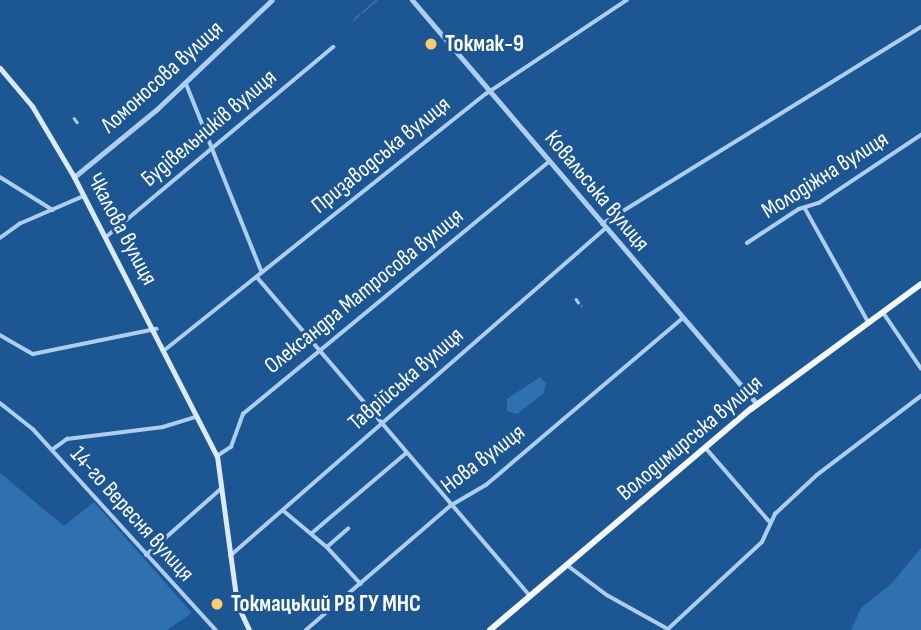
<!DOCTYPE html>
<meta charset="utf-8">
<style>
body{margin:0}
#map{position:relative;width:921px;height:630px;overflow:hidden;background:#1c5693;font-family:"Sofia Sans Condensed",sans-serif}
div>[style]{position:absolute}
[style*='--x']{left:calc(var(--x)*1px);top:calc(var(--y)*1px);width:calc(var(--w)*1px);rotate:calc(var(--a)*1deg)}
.green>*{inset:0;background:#2f71b0}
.stream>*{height:2px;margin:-1px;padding:0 1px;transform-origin:1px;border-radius:1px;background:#416b96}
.pedestrian-tunnel>*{height:2.5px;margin-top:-1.25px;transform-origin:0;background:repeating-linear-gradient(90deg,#3e6fa3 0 2.5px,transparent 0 4px)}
.pedestrian>*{height:2.5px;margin:-1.25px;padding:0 1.25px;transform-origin:1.25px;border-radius:1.25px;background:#adceef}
.minor>*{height:3.5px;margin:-1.75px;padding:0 1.75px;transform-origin:1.75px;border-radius:1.75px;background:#adceef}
.tertiary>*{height:5px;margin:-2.5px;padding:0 2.5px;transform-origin:2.5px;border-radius:2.5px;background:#adceef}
.secondary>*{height:5px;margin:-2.5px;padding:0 2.5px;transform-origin:2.5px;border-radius:2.5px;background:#daeafa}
.primary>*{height:6px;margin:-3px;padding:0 3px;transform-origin:3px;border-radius:3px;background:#f5f9ff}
.dots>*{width:19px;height:19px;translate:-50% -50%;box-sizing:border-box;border:4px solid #1c5693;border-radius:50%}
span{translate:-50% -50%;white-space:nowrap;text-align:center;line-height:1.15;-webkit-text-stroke:6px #1c5693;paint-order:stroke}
.poi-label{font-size:23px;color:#fff;font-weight:700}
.left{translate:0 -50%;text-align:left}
.street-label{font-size:23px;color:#fff}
</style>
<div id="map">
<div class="green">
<div style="clip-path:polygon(540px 377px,546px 383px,544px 393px,517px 414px,507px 411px,507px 399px)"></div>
<div style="clip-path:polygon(0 473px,64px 526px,94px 502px,192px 613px,167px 630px,0 630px)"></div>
<div style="clip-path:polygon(921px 548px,921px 630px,851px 630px,861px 608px,891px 584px)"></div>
</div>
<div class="stream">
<div style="--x:362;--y:13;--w:20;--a:-41"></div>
<div style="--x:354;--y:20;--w:8;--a:-45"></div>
</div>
<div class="pedestrian-tunnel">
<div style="--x:578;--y:302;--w:8;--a:45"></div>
</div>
<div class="pedestrian">
<div style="--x:74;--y:118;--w:5;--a:53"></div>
<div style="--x:576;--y:299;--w:4;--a:56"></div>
</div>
<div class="minor">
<div style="--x:186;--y:83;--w:204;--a:68.1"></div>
<div style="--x:0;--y:177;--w:62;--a:31.9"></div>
<div style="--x:805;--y:208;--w:129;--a:60.9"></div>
<div style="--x:602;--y:224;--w:375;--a:-31.7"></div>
<div style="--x:106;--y:237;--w:296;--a:-39.9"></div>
<div style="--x:0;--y:238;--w:24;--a:-36"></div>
<div style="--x:19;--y:224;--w:71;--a:-23.3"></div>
<div style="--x:747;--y:243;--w:62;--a:-33.2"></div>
<div style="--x:799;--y:209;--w:21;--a:-17"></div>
<div style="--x:819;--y:203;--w:123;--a:-33.7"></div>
<div style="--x:257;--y:277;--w:420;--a:49.4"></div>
<div style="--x:883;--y:312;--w:68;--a:55.8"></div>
<div style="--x:0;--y:335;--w:38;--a:30"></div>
<div style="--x:33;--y:354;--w:126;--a:-11.5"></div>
<div style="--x:166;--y:349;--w:409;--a:-38.6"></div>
<div style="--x:486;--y:94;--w:169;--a:-33.7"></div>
<div style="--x:0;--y:403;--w:42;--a:38.2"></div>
<div style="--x:33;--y:429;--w:272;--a:47.7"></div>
<div style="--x:705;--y:447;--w:98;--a:49.1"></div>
<div style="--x:52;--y:450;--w:19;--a:-36"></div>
<div style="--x:67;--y:439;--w:97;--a:-7.1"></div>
<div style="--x:163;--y:427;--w:34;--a:-17"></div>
<div style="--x:217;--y:456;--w:17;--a:-33"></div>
<div style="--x:231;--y:447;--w:35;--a:-70"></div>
<div style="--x:243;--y:414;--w:396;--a:-39.5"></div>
<div style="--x:284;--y:511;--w:56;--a:39.9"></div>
<div style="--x:327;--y:547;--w:50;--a:47.4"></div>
<div style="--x:312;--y:533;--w:122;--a:-40.3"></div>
<div style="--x:327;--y:547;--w:28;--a:-41"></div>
<div style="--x:146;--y:555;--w:101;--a:-41.4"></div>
<div style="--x:230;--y:556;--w:499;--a:-41.1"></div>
<div style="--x:567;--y:565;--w:50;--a:36.9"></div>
<div style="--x:607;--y:595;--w:70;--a:29.1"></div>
<div style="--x:306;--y:630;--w:190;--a:-40.7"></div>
<div style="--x:450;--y:506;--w:42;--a:-30.3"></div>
<div style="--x:486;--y:485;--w:258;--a:-40.3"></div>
<div style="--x:667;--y:630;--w:129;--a:-42.8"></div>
<div style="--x:762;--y:542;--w:31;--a:-65"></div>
<div style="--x:775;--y:514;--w:57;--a:-42.9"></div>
<div style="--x:817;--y:475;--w:131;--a:-37.2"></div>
</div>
<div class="tertiary">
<div style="--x:412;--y:0;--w:531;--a:49.5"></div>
<div style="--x:74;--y:177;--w:107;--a:-39.3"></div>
<div style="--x:157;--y:109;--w:158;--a:-43.5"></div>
</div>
<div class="secondary">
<div style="--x:0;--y:68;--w:50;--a:49.9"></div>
<div style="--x:32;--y:106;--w:82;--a:59.4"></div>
<div style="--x:74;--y:177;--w:314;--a:62.9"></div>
<div style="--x:217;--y:456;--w:149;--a:82.3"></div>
<div style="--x:237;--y:604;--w:29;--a:65"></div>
</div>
<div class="primary">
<div style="--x:490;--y:630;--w:342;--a:-40.3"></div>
<div style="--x:751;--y:409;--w:211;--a:-36.3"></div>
</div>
<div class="dots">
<div style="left:431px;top:44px;background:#ffcc6b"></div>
<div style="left:217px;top:604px;background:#ffcc6b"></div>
</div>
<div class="poi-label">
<span class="left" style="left:445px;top:44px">Токмак-9</span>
<span class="left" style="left:231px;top:604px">Токмацький РВ ГУ МНС</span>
</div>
<div class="street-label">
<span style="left:162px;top:77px;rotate:-42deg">Ломоносова вулиця</span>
<span style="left:209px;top:128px;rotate:-40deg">Будівельників вулиця</span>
<span style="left:381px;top:155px;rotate:-39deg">Призаводська вулиця</span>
<span style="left:825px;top:175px;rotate:-32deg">Молодіжна вулиця</span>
<span style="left:597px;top:191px;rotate:50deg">Ковальська вулиця</span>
<span style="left:122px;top:229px;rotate:62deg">Чкалова вулиця</span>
<span style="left:364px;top:291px;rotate:-39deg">Олександра Матросова вулиця</span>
<span style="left:406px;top:379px;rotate:-41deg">Таврійська вулиця</span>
<span style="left:690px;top:438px;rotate:-40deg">Володимирська вулиця</span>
<span style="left:483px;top:459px;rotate:-37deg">Нова вулиця</span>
<span style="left:132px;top:514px;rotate:48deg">14-го Вересня вулиця</span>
</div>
</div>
